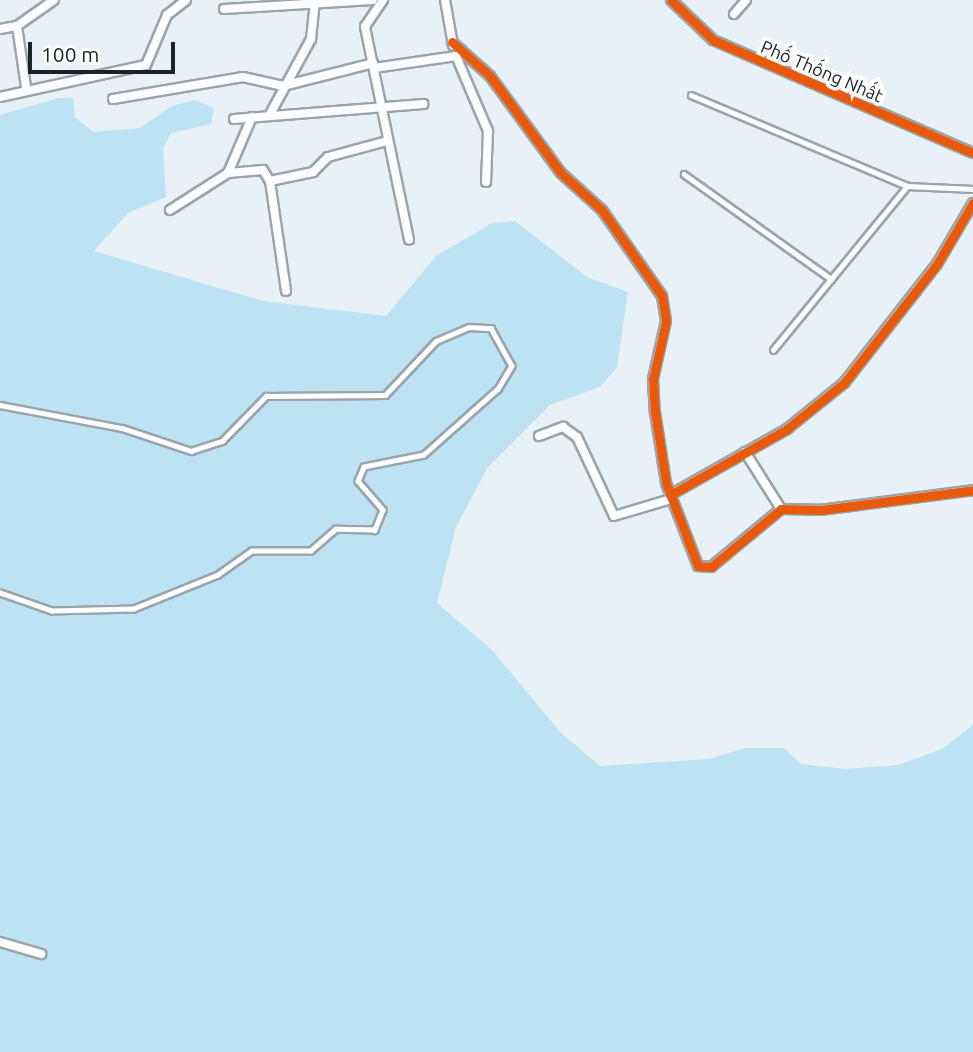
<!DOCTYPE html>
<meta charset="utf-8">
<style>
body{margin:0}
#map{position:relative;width:973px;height:1052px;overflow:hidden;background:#e8f2f6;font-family:Ubuntu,sans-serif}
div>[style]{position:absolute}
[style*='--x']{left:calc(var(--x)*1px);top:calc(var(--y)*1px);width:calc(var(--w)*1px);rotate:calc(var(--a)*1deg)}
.green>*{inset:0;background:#bde2f3}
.roads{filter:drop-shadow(2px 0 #9ba4a9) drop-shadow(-2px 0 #9ba4a9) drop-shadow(0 2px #9ba4a9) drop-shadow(0 -2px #9ba4a9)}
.service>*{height:4.5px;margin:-2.25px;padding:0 2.25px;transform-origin:2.25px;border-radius:2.25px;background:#fcfdfe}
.minor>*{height:8px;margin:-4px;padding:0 4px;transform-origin:4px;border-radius:4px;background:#fcfdfe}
.cycleway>*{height:9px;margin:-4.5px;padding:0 4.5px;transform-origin:4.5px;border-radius:4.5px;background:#e8590c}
span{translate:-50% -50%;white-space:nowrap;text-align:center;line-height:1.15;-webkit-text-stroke:7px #fefefe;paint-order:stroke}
.street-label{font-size:18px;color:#192328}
.scale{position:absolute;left:28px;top:42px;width:147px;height:32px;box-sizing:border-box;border:4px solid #192328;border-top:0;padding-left:9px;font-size:21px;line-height:24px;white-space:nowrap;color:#192328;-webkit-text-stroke:5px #fefefe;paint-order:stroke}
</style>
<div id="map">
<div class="green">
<div style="clip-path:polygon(58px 98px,73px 98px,75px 117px,93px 132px,140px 128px,172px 106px,195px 100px,214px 108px,211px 124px,171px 133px,163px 149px,166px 197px,128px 213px,94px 251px,263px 301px,386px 316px,436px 256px,492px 223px,515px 221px,587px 277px,628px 292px,617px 367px,600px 387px,550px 405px,488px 467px,456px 527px,437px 603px,493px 651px,560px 732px,600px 766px,709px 759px,745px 748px,784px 748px,801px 764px,845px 769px,898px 765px,942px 749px,973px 725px,973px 1052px,0 1052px,0 115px)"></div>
</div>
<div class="roads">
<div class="service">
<div style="--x:691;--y:95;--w:234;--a:22.8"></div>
<div style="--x:907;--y:186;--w:66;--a:2.6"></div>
<div style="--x:684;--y:174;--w:181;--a:35.5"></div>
<div style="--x:773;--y:350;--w:212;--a:-50.7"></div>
<div style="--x:0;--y:405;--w:124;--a:10.7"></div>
<div style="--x:122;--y:428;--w:73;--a:18.4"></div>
<div style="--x:191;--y:451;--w:33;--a:-18"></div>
<div style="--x:222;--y:441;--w:63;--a:-45.6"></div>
<div style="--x:266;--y:396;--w:119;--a:-0.5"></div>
<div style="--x:385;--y:395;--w:74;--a:-46.6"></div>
<div style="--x:436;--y:341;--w:36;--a:-23"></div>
<div style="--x:469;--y:327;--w:22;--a:3"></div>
<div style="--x:491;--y:328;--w:43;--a:61.1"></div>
<div style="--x:512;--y:366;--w:27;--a:121"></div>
<div style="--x:498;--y:389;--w:99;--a:138.3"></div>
<div style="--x:424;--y:455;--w:61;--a:168.7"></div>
<div style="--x:364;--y:467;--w:15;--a:113"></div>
<div style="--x:358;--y:481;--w:38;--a:49"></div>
<div style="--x:383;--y:510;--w:22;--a:112"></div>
<div style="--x:375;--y:530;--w:39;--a:-179"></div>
<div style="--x:336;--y:529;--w:33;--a:139"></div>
<div style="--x:311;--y:551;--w:59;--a:180"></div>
<div style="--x:252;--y:551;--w:42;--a:144.8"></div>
<div style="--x:218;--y:575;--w:91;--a:158"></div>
<div style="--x:134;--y:609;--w:82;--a:178.6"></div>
<div style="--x:52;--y:611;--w:55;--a:-160.9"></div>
</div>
<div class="minor">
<div style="--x:383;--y:0;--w:32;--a:124"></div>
<div style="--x:365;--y:27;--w:217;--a:78.3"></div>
<div style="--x:445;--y:0;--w:46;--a:79.9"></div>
<div style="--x:671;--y:0;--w:58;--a:43.6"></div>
<div style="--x:713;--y:40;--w:283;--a:23.5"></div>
<div style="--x:224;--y:9;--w:149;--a:-3.5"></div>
<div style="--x:734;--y:14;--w:18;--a:-49"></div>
<div style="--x:17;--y:26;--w:62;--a:81.6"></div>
<div style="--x:0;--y:29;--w:17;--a:-10"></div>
<div style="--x:17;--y:26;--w:45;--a:-35.1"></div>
<div style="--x:452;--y:42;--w:51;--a:41.8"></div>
<div style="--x:490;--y:76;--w:120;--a:53.8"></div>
<div style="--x:561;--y:173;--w:55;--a:42.1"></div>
<div style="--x:602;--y:210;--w:105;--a:55.1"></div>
<div style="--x:662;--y:296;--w:25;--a:81"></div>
<div style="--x:666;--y:321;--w:59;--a:102.6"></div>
<div style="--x:653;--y:379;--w:33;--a:87"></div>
<div style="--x:655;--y:412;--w:72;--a:81.2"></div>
<div style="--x:666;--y:483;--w:89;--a:68.9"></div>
<div style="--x:698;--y:566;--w:13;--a:4"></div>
<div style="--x:711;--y:567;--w:91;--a:-39.6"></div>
<div style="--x:781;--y:509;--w:39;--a:1"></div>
<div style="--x:820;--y:510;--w:154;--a:-7.4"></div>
<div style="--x:374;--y:68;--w:83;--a:-8.3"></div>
<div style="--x:456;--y:56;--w:82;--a:66.9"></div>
<div style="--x:488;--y:131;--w:51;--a:92.2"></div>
<div style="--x:0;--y:97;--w:149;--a:-12.4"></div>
<div style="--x:146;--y:65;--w:54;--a:-67.2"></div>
<div style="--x:167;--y:15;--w:24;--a:-38"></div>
<div style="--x:113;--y:99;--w:132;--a:-9.6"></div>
<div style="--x:243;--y:77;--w:41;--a:12.7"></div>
<div style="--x:283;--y:86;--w:93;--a:-14.3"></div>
<div style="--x:269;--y:116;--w:88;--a:-61.4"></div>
<div style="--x:311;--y:39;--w:39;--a:-84"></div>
<div style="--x:252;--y:117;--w:61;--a:113.2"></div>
<div style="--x:228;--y:173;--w:35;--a:-5"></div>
<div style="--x:263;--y:170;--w:13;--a:58"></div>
<div style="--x:270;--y:181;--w:44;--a:-11.8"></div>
<div style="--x:313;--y:172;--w:21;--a:-45"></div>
<div style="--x:328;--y:157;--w:61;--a:-15.2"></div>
<div style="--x:234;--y:119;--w:190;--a:-4.5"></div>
<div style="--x:270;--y:181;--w:111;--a:81.7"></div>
<div style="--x:170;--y:210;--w:69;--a:-32.5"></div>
<div style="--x:539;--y:436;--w:26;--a:-21"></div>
<div style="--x:563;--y:427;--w:17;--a:36"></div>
<div style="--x:577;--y:437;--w:87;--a:64.9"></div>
<div style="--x:614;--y:516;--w:59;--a:-16.6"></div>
<div style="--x:745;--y:452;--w:67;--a:57.7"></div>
<div style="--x:670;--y:495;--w:134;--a:-29.4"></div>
<div style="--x:787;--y:429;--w:73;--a:-38.9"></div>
<div style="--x:844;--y:383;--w:151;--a:-52"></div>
<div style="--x:937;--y:264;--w:71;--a:-59.5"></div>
<div style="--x:0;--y:942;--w:43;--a:16.3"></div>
</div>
</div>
<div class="cycleway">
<div style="--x:671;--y:0;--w:58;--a:43.6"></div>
<div style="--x:713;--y:40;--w:283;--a:23.5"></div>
<div style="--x:452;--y:42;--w:51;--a:41.8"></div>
<div style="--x:490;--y:76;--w:120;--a:53.8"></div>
<div style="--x:561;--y:173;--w:55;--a:42.1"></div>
<div style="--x:602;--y:210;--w:105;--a:55.1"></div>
<div style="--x:662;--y:296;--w:25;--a:81"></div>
<div style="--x:666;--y:321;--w:59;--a:102.6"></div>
<div style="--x:653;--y:379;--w:33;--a:87"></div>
<div style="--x:655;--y:412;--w:72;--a:81.2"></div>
<div style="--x:666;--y:483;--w:89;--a:68.9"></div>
<div style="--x:698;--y:566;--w:13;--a:4"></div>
<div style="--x:711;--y:567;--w:91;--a:-39.6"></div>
<div style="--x:781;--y:509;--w:39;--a:1"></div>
<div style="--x:820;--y:510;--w:154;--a:-7.4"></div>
<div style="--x:670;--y:495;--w:134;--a:-29.4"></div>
<div style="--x:787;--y:429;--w:73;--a:-38.9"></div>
<div style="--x:844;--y:383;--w:151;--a:-52"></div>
<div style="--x:937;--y:264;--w:71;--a:-59.5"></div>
</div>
<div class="street-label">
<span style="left:822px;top:71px;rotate:23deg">Phố Thống Nhất</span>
</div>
<div class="scale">100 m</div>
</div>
